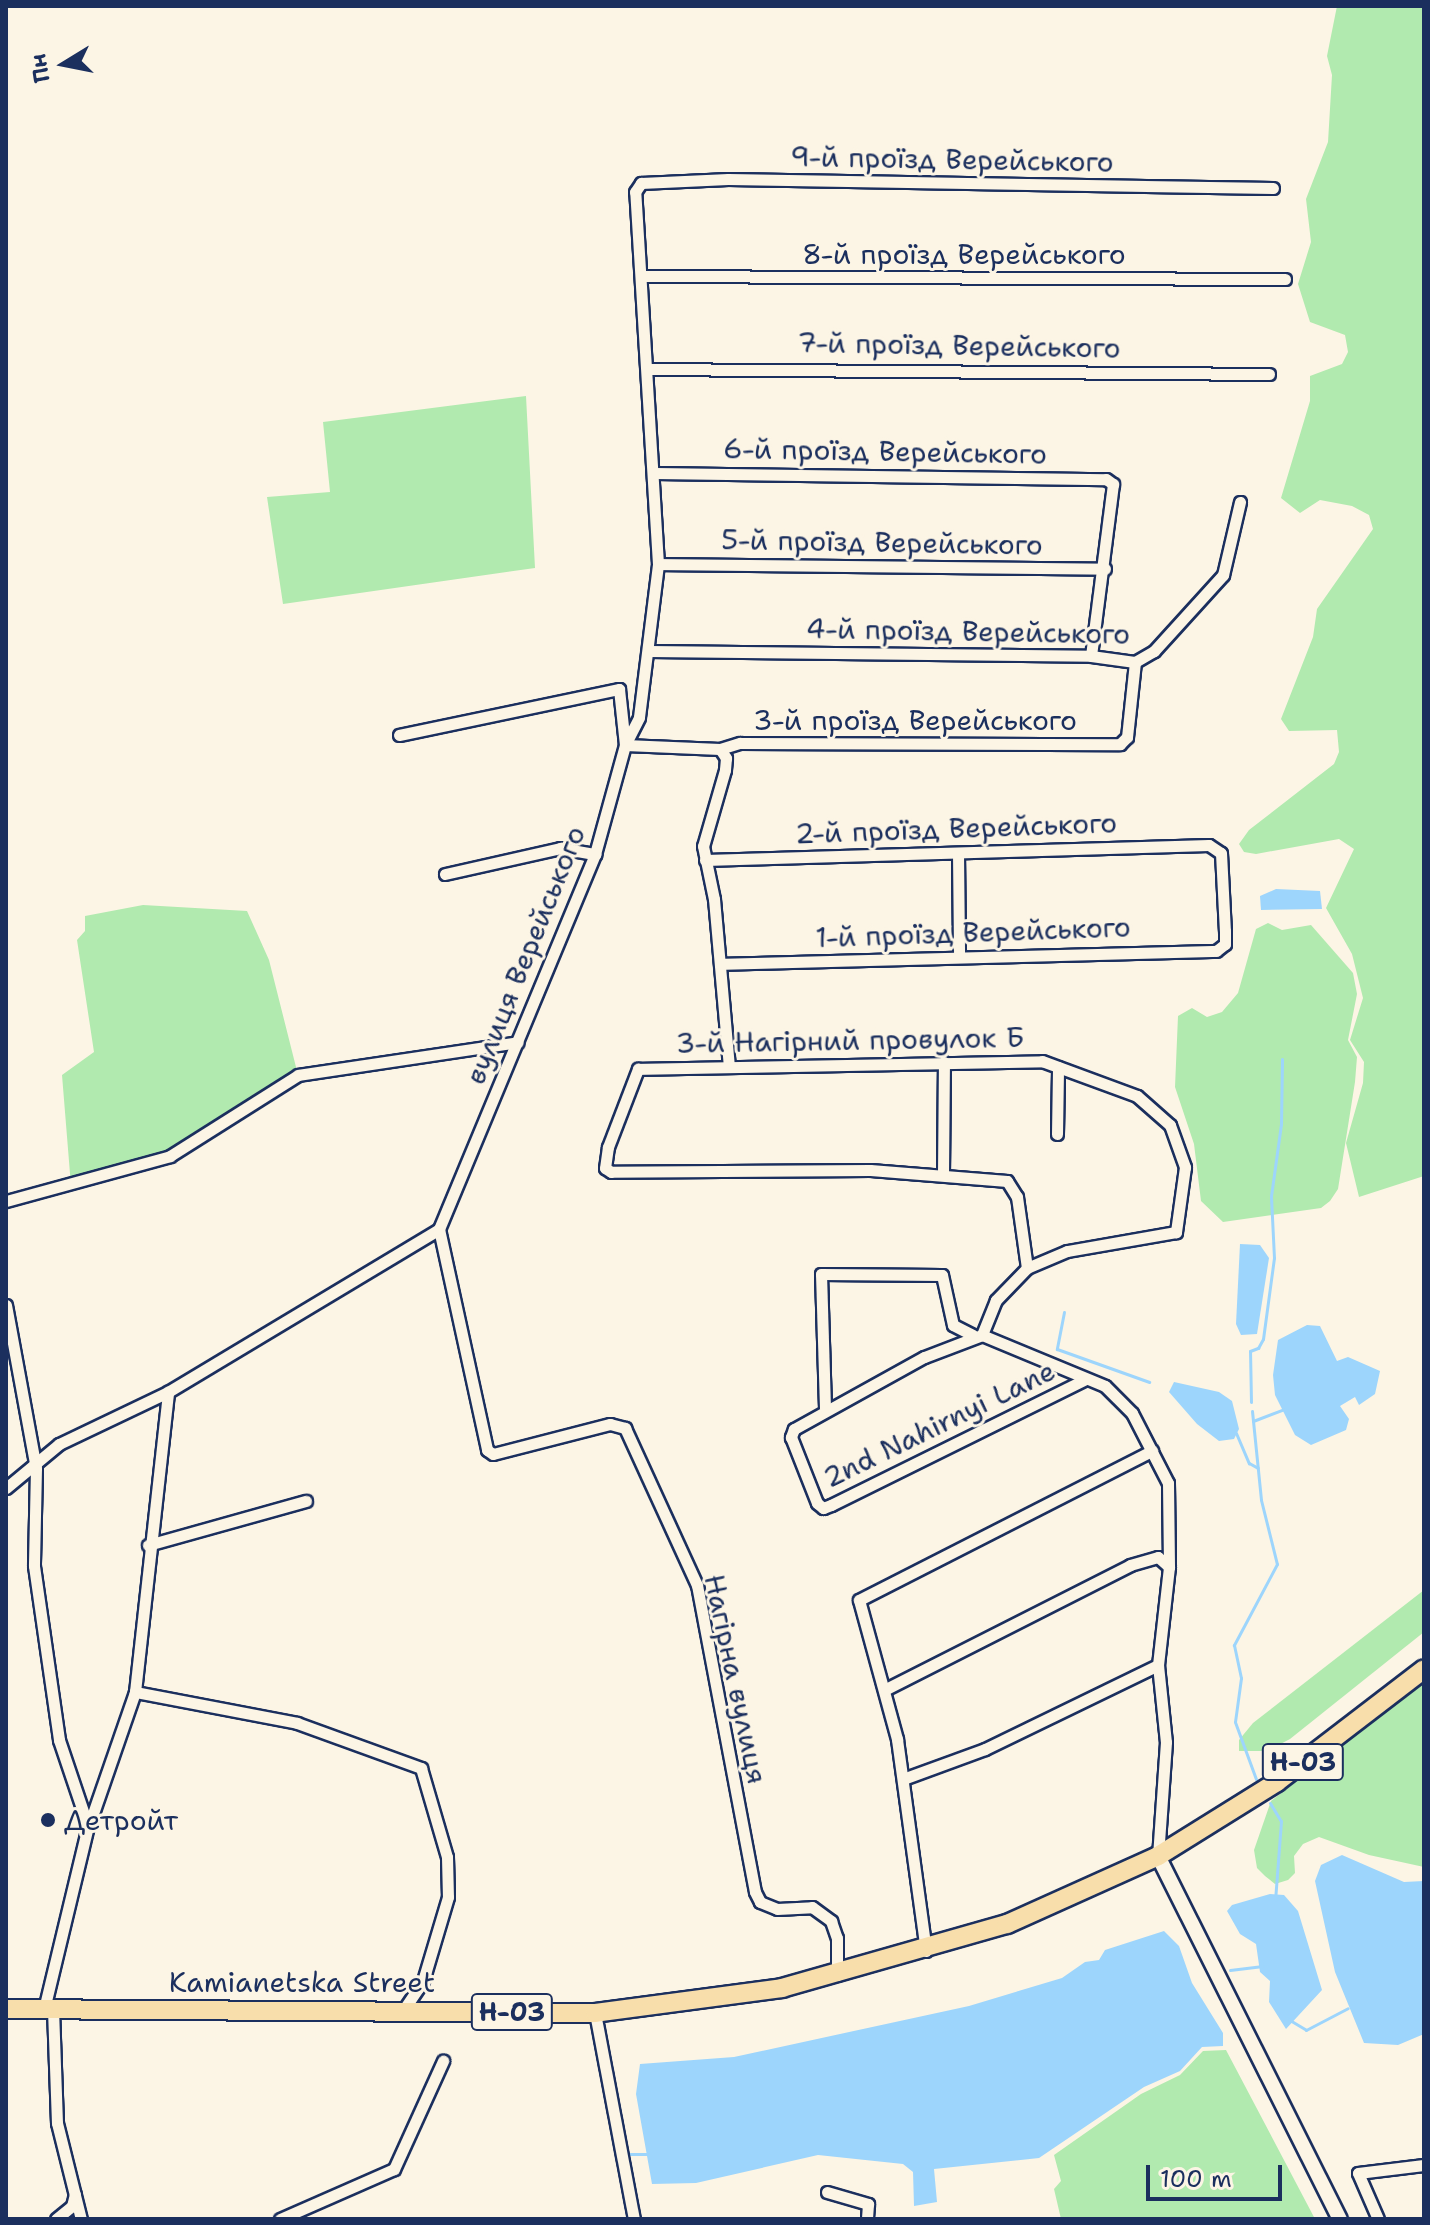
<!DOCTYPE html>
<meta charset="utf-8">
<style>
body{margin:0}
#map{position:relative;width:1430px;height:2225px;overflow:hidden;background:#fcf5e5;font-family:"Shantell Sans",sans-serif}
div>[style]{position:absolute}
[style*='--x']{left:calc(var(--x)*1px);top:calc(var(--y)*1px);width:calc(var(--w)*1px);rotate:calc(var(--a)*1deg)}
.green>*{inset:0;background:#b1eaaf}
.water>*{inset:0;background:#9dd5fc}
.stream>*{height:3px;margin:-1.5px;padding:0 1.5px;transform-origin:1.5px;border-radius:1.5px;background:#9dd5fc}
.roads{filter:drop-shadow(2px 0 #1b2f5e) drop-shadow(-2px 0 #1b2f5e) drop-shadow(0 2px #1b2f5e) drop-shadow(0 -2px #1b2f5e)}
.minor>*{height:11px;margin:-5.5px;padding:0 5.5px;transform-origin:5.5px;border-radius:5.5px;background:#fcf5e5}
.tertiary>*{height:14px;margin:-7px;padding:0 7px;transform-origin:7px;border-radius:7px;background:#fcf5e5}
.primary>*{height:18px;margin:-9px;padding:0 9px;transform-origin:9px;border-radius:9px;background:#f8deab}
.dots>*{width:22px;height:22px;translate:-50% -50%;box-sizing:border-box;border:4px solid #fcf5e5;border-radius:50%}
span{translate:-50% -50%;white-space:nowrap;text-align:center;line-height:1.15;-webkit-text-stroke:6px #fcf5e5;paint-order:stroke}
.shield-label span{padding:2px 6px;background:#fcf5e5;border:2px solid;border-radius:6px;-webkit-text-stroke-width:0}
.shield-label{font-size:26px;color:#1b2f5e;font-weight:700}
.street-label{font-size:28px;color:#1b2f5e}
.poi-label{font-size:28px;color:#1b2f5e}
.left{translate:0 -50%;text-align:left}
.frame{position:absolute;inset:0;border:8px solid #1b2f5e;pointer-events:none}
.north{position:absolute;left:24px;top:24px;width:80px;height:80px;-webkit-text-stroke:6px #fcf5e5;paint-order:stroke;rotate:260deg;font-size:22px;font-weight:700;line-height:32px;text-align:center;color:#1b2f5e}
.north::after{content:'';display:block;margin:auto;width:28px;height:36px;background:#1b2f5e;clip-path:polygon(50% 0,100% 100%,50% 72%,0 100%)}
.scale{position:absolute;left:1146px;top:2165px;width:136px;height:36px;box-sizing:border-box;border:4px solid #1b2f5e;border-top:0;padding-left:10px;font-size:24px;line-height:28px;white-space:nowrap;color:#1b2f5e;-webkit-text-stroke:6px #fcf5e5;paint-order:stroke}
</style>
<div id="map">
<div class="green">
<div style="clip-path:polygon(1337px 6px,1424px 6px,1424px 1176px,1359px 1197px,1346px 1143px,1363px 1083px,1364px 1062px,1350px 1040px,1363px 998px,1352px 954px,1326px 908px,1354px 849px,1339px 839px,1256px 854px,1244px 852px,1239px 844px,1249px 830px,1334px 764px,1339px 752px,1337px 730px,1289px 731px,1281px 719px,1313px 637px,1317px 609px,1373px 529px,1369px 515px,1352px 506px,1320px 500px,1300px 513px,1281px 498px,1310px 401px,1310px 376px,1342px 364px,1348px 352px,1345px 335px,1310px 322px,1298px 284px,1311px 242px,1306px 199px,1328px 142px,1332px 75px,1327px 56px)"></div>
<div style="clip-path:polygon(526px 396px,535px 568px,283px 604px,267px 497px,330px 492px,323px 422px)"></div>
<div style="clip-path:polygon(143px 905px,247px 911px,269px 960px,298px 1075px,197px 1143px,71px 1186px,62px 1075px,94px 1052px,77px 940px,85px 931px,85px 916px)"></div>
<div style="clip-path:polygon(1268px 923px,1282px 930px,1311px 925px,1353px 973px,1357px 994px,1348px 1040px,1357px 1057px,1355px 1082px,1338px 1189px,1330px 1201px,1321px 1208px,1223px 1222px,1201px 1201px,1194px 1144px,1175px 1087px,1178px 1016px,1192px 1008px,1207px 1017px,1222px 1012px,1238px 993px,1256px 929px)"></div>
<div style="clip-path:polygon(1424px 1590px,1424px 1632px,1290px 1739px,1267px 1751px,1239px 1751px,1239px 1740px,1253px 1723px)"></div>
<div style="clip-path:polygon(1424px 1681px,1424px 1867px,1369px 1855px,1319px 1837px,1303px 1844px,1294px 1856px,1295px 1873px,1288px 1880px,1275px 1884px,1265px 1876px,1257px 1868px,1254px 1850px,1271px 1801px)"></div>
<div style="clip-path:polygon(1226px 2050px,1315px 2219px,1061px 2219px,1054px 2189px,1061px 2181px,1054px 2155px,1141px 2094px,1180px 2075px,1203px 2051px)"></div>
</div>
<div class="water">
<div style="clip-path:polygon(1276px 889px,1320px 891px,1322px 909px,1261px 910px,1260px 896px)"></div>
<div style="clip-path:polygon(1240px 1244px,1260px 1245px,1269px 1258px,1257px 1334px,1241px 1335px,1236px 1324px)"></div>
<div style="clip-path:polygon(1307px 1325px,1320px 1326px,1337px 1361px,1348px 1357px,1380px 1371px,1375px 1394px,1359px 1405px,1355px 1397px,1340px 1406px,1349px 1419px,1346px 1430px,1311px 1445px,1295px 1435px,1275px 1395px,1273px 1375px,1278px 1340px)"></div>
<div style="clip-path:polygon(1174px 1382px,1219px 1392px,1232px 1401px,1239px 1429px,1234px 1439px,1219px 1441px,1197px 1424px,1169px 1392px)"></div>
<div style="clip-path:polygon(1342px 1855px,1404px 1882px,1424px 1881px,1424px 2034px,1398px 2045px,1364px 2043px,1335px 1972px,1315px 1881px,1321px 1865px)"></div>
<div style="clip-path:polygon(1270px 1894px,1284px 1895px,1298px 1911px,1322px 1990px,1286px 2029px,1269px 2002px,1270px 1981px,1260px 1972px,1256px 1944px,1240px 1934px,1227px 1911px,1232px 1905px)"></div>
<div style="clip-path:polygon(1164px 1931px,1179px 1946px,1192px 1983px,1223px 2033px,1223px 2046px,1202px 2047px,1180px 2071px,1144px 2087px,1039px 2158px,934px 2169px,937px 2202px,914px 2206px,913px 2172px,903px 2164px,818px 2155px,696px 2183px,652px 2184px,636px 2094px,640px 2064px,734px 2057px,969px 2006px,1062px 1978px,1085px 1962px,1099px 1960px,1105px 1950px)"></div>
</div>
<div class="stream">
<div style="--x:1064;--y:1312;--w:38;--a:101"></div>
<div style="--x:1057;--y:1349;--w:98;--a:19.7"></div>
<div style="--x:1251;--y:1402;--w:51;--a:-91.1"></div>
<div style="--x:1250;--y:1351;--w:9;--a:-21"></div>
<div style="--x:1258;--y:1348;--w:10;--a:-61"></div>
<div style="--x:1263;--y:1339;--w:82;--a:-82.3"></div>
<div style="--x:1274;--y:1258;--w:62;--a:-92.8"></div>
<div style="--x:1271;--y:1196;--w:73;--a:-82.1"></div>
<div style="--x:1281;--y:1124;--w:65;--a:-89.1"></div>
<div style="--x:1252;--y:1411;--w:89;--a:84.2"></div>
<div style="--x:1261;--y:1500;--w:66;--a:76"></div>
<div style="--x:1277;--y:1564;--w:92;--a:118"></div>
<div style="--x:1234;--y:1645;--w:34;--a:78"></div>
<div style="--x:1241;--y:1678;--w:44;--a:97.8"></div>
<div style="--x:1235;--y:1722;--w:61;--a:69.8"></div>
<div style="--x:1253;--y:1421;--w:34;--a:-21"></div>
<div style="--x:1236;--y:1433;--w:33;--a:67"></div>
<div style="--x:1249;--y:1463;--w:10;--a:29"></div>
<div style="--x:1270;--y:1803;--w:21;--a:59"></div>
<div style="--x:1281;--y:1821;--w:79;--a:94.3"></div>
<div style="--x:1230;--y:1970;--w:33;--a:-7"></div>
<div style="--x:1288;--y:2019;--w:21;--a:31"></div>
<div style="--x:1306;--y:2030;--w:47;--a:-27.6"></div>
<div style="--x:629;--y:2154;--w:18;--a:0"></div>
</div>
<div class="roads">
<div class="minor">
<div style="--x:642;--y:276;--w:643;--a:0.27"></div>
<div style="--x:648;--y:369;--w:621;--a:0.46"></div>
<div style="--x:655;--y:473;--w:451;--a:0.8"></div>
<div style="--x:1106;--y:479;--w:9;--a:36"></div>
<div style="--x:1113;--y:484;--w:173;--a:97.3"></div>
<div style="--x:658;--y:564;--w:447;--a:0.6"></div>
<div style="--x:649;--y:651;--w:442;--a:0.6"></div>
<div style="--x:1091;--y:656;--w:44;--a:7.8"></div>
<div style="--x:1135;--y:662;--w:22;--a:-30"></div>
<div style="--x:1154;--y:651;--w:103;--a:-47.8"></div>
<div style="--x:1223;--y:575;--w:75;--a:-76.9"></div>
<div style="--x:399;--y:735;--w:225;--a:-11.8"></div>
<div style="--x:619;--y:689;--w:56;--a:83.9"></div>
<div style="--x:625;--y:745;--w:95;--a:2.4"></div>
<div style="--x:720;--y:749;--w:21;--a:-17"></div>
<div style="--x:740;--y:743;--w:380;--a:0.2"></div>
<div style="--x:1120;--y:744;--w:10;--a:-45"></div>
<div style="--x:1127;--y:737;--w:75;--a:-83.9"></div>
<div style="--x:720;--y:749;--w:11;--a:56"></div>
<div style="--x:726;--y:758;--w:12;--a:95"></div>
<div style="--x:725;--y:770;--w:79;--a:106.1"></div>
<div style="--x:703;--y:846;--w:54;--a:78.3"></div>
<div style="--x:714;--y:899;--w:168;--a:84.9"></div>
<div style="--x:958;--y:853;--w:103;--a:89.4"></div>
<div style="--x:705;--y:860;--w:504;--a:-1.7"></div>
<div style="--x:1209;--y:845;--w:14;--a:34"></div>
<div style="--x:1221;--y:853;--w:78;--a:87.1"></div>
<div style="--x:1225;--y:931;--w:13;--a:90"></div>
<div style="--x:1225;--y:944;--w:11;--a:142"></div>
<div style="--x:1216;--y:951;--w:495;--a:178.5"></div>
<div style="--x:445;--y:874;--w:118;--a:-12.7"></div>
<div style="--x:560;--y:848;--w:36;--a:10"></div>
<div style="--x:1057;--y:1134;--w:67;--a:-89.1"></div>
<div style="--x:943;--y:1173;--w:111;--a:-89.5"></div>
<div style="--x:6;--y:1201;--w:170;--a:-15.3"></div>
<div style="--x:170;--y:1156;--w:151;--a:-32.3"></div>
<div style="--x:298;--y:1075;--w:222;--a:-8.5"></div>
<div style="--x:439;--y:1229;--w:226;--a:77.7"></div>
<div style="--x:487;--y:1450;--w:7;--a:34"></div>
<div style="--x:493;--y:1454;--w:121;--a:-14.4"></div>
<div style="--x:610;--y:1424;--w:16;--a:15"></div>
<div style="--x:625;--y:1428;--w:173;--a:65.4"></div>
<div style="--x:697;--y:1585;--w:312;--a:79.3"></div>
<div style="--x:755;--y:1892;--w:11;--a:63"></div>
<div style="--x:760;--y:1902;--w:18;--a:22"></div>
<div style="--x:777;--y:1909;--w:35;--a:-3"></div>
<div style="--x:812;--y:1907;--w:24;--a:36"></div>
<div style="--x:831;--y:1921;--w:18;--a:71"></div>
<div style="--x:837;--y:1938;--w:37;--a:90"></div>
<div style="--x:1027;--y:1268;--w:72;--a:-98"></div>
<div style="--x:1017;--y:1197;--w:19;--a:-122"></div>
<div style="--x:1007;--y:1181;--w:137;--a:-175.4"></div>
<div style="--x:870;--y:1170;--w:259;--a:179.6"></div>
<div style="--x:611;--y:1172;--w:7;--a:-146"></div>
<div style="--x:605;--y:1168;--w:21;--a:-82"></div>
<div style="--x:608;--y:1147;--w:84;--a:-69"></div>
<div style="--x:638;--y:1069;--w:404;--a:-1.1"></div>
<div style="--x:1042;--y:1061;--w:101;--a:20.2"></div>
<div style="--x:1137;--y:1096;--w:44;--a:41.3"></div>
<div style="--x:1170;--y:1125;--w:45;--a:70.3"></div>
<div style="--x:1185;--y:1167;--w:66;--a:97.9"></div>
<div style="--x:1176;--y:1232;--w:111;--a:170.1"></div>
<div style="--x:1067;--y:1251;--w:43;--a:157"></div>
<div style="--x:1027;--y:1268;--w:45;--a:134.1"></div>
<div style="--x:996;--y:1300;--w:38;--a:112"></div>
<div style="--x:982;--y:1335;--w:133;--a:22.5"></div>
<div style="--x:1105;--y:1386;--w:38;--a:45"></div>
<div style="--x:1132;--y:1413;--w:79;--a:62.8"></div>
<div style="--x:1168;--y:1483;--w:84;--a:89.3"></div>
<div style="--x:1169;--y:1567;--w:99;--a:96.4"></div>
<div style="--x:1158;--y:1665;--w:77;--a:84.1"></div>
<div style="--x:1166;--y:1742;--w:114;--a:94"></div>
<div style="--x:6;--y:1305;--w:166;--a:79.6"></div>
<div style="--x:36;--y:1468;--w:98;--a:91.2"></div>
<div style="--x:34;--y:1566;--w:176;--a:81.8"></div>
<div style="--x:59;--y:1740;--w:91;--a:71.4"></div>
<div style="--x:88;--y:1826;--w:188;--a:103.5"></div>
<div style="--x:982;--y:1335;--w:62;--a:159.2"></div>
<div style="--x:924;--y:1357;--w:149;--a:151"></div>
<div style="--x:794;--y:1429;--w:9;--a:111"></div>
<div style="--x:791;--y:1437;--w:71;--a:68.5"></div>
<div style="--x:817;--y:1503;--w:8;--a:40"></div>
<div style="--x:823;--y:1508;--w:9;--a:-21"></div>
<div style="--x:831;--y:1505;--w:284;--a:-26.3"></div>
<div style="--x:825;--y:1408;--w:134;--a:-91.7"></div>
<div style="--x:821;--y:1274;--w:121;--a:0.5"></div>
<div style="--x:942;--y:1275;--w:51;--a:77.6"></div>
<div style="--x:953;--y:1325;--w:22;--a:27"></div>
<div style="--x:6;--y:1488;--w:69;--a:-39.7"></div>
<div style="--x:59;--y:1444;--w:121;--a:-25.5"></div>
<div style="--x:168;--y:1392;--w:316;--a:-31"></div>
<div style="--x:439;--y:1229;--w:406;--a:-67.4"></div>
<div style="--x:595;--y:854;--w:113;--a:-74.6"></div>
<div style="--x:625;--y:745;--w:31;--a:-63"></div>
<div style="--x:639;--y:717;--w:154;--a:-82.9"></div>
<div style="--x:658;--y:564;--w:373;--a:-93.5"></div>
<div style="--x:635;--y:192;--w:11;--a:-56"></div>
<div style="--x:641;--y:183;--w:87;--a:-2.6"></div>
<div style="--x:728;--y:179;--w:545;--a:0.95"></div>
<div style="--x:148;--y:1545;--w:164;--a:-15.6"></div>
<div style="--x:886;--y:1689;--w:274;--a:-26.9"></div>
<div style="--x:1130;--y:1565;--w:29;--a:-16"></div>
<div style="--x:1158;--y:1557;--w:15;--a:42"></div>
<div style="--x:135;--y:1692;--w:165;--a:10.8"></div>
<div style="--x:297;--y:1723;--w:132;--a:19.9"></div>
<div style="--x:421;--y:1768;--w:93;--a:73.7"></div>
<div style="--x:447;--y:1857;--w:40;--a:88.6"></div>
<div style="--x:448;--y:1897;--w:88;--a:106.6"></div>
<div style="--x:423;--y:1981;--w:36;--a:124"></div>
<div style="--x:903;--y:1779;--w:87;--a:-20.1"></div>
<div style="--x:985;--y:1749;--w:192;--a:-25.9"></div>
<div style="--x:89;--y:1825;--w:141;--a:-70.9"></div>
<div style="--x:135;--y:1692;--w:302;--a:-83.7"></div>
<div style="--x:926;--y:1951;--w:214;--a:-97.8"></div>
<div style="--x:897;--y:1739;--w:144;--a:-105.3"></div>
<div style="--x:859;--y:1600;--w:329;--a:-27"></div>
<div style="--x:53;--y:2009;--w:114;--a:88"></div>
<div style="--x:57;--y:2123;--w:99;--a:76"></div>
<div style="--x:595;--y:2013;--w:210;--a:79.3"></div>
<div style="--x:827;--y:2192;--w:43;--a:16.3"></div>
<div style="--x:868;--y:2204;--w:15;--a:94"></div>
<div style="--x:56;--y:2219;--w:21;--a:-39"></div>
<div style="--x:72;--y:2206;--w:12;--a:-76"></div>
<div style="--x:280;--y:2219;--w:124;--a:-23.7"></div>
<div style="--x:394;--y:2169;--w:119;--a:-65.6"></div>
<div style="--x:1378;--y:2219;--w:50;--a:-113.5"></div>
<div style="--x:1358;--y:2173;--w:66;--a:-6.9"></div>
</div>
<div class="tertiary">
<div style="--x:1158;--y:1856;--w:406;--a:63.4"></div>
</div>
<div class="primary">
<div style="--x:6;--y:2009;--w:589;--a:0.39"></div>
<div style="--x:595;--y:2013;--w:189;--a:-7.6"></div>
<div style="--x:782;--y:1988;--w:234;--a:-15.9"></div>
<div style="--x:1007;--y:1924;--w:166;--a:-24.2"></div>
<div style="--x:1158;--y:1856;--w:140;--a:-31.9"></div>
<div style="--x:1277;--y:1782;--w:185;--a:-37.5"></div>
</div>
</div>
<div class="dots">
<div style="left:48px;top:1820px;background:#1b2f5e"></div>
</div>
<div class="shield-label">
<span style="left:1303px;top:1762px">Н-03</span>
<span style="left:512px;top:2012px">Н-03</span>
</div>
<div class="street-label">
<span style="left:952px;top:159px;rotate:1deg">9-й проїзд Верейського</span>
<span style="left:964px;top:254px">8-й проїзд Верейського</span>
<span style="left:959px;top:345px;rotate:1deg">7-й проїзд Верейського</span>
<span style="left:885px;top:451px;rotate:1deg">6-й проїзд Верейського</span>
<span style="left:882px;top:542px;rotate:1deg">5-й проїзд Верейського</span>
<span style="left:968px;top:631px;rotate:1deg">4-й проїзд Верейського</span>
<span style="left:915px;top:720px">3-й проїзд Верейського</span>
<span style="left:956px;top:828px;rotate:-2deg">2-й проїзд Верейського</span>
<span style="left:973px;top:932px;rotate:-2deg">1-й проїзд Верейського</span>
<span style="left:525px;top:955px;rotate:-68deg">вулиця Верейського</span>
<span style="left:850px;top:1040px;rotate:-1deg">3-й Нагірний провулок Б</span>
<span style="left:939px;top:1424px;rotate:-26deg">2nd Nahirnyi Lane</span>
<span style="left:736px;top:1679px;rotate:78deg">Нагірна вулиця</span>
<span style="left:302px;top:1982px">Kamianetska Street</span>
</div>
<div class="poi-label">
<span class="left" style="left:64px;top:1820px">Детройт</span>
</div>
<div class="frame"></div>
<div class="north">Пн</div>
<div class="scale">100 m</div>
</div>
